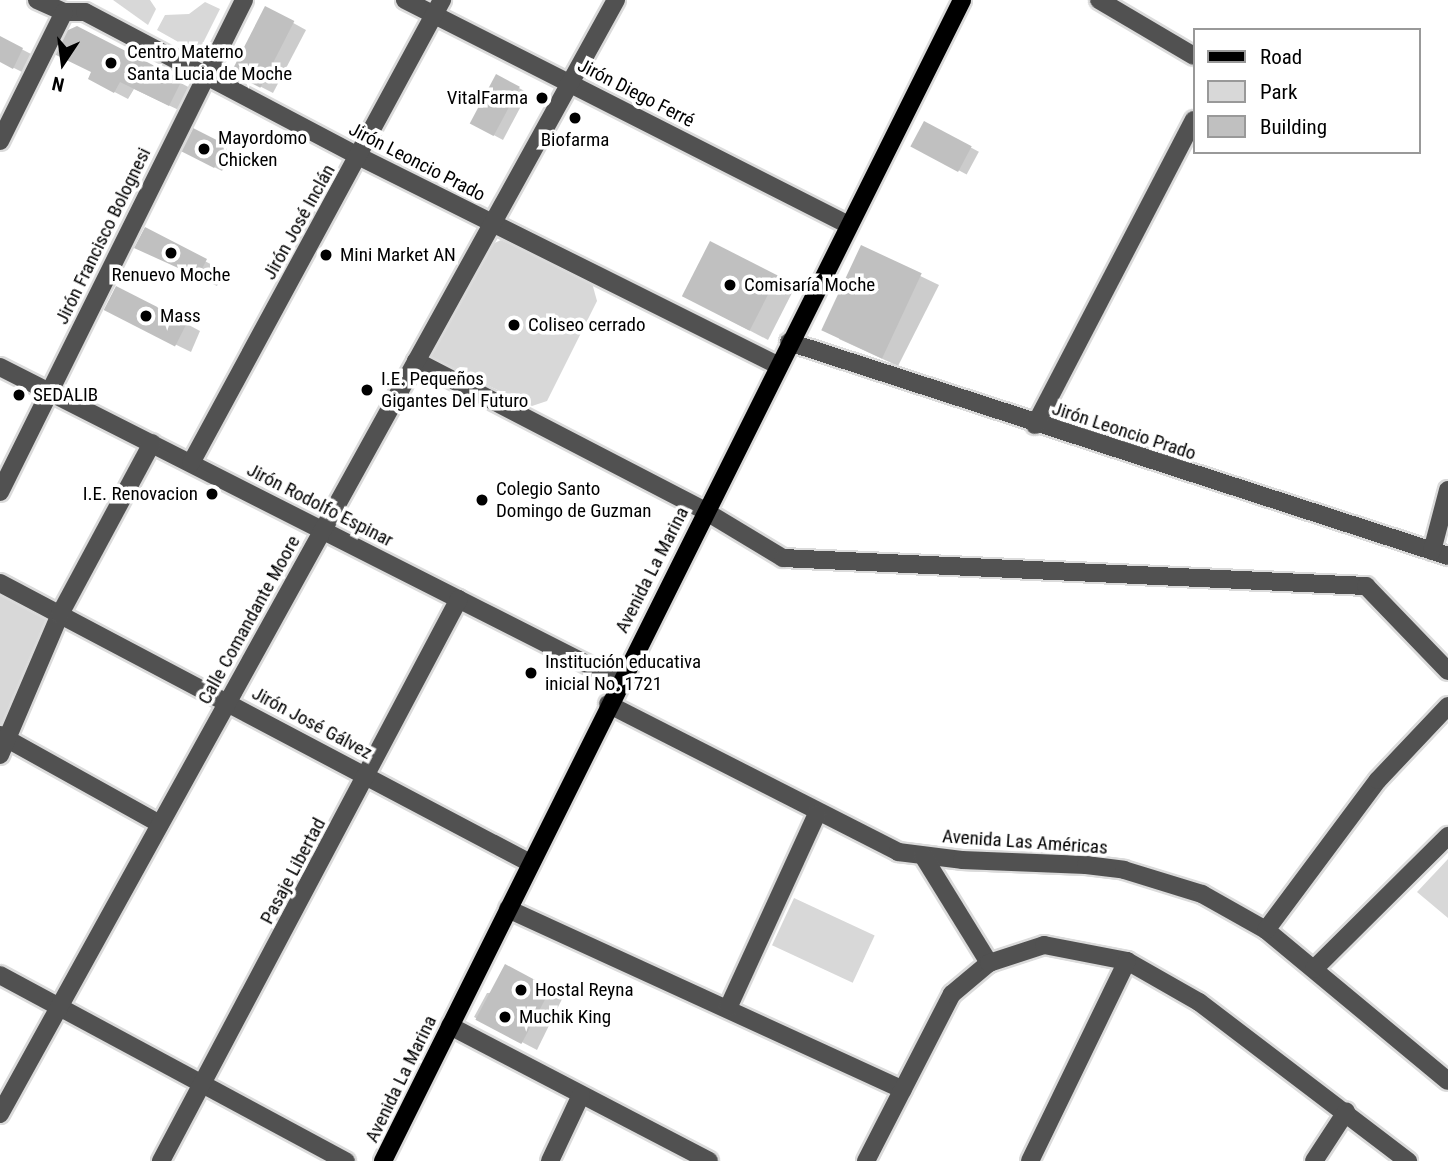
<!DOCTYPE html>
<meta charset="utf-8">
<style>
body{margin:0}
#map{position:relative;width:1448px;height:1161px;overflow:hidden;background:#fff;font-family:"Roboto Condensed",sans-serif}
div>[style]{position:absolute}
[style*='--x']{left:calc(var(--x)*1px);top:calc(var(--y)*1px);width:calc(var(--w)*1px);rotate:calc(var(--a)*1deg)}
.green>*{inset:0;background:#d8d8d8;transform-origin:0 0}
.shadow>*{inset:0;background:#0003;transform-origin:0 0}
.building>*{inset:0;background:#c0c0c0;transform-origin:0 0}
.roads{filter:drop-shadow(2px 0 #dbdbdb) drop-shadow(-2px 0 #dbdbdb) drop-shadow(0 2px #dbdbdb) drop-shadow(0 -2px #dbdbdb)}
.minor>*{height:18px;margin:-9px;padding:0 9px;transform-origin:9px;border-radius:9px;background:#515151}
.major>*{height:18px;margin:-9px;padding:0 9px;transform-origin:9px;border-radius:9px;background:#000}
.dots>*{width:19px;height:19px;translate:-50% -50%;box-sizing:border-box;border:4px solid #fff;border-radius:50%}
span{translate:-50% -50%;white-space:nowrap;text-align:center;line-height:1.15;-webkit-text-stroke:7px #fff;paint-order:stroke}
.poi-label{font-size:19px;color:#000}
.left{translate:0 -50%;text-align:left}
.right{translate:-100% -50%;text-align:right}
.street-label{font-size:19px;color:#000}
.legend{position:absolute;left:1193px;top:28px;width:228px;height:126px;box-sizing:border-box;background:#fff;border:2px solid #999;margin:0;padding:9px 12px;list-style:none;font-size:21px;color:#000}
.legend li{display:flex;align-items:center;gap:14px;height:35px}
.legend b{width:35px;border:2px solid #999}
.north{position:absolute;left:28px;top:28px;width:70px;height:70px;-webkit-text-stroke:5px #fff;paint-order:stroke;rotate:193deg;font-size:19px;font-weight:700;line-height:28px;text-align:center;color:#000}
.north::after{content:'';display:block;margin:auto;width:24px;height:32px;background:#000;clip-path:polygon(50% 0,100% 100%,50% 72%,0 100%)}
</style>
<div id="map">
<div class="green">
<div style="clip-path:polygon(113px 0,150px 0,156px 9px,148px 25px)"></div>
<div style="clip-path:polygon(205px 2px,220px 9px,198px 53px,157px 30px,165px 15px,189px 14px)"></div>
<div style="clip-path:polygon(501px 240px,592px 283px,597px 301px,547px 401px,532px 406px,431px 359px,429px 349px,486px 247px)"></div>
<div style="clip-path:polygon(0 589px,55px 618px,5px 733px,0 731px)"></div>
<div style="clip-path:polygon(1448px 859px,1448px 918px,1417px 892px)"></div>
<div style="left:794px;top:898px;width:89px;height:52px;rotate:25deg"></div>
</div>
<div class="shadow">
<div style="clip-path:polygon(266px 8px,306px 30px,273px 93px,246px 79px)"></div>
<div style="clip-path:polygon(77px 28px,194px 90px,183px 112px,134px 89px,128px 99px,103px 86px,93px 72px)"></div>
<div style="clip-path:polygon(0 38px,31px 54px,22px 72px,0 61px)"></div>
<div style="clip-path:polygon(519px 88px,528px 93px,503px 140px,473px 124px)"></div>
<div style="left:925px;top:123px;width:61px;height:26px;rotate:28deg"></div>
<div style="clip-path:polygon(194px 131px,233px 152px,222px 171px,192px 156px)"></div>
<div style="clip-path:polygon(145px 230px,224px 271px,217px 286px,136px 247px)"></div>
<div style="clip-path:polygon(711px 243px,795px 287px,768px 340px,701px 305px)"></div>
<div style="clip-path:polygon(862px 248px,939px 285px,898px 366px,839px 339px)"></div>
<div style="clip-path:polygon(119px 317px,187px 324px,200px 331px,191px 352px)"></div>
<div style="clip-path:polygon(550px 990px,563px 997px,537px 1050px,474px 1017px,487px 993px)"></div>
</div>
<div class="building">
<div style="left:265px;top:6px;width:33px;height:75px;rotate:27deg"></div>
<div style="clip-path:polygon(77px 26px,182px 80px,169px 106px,120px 82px,114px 93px,88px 79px,91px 72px,54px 54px,66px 31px)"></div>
<div style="clip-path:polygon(0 36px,23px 48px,13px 69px,0 62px)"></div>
<div style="left:496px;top:74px;width:27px;height:56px;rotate:28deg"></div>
<div style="left:924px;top:121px;width:54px;height:29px;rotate:28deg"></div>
<div style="left:193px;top:128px;width:37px;height:26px;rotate:27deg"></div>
<div style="clip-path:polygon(145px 227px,207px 259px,198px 277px,134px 248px)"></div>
<div style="left:710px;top:241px;width:76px;height:62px;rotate:27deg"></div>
<div style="left:861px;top:245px;width:67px;height:94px;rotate:25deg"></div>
<div style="left:116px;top:286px;width:80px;height:27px;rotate:27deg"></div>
<div style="left:505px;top:964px;width:52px;height:63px;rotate:28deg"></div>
</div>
<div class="roads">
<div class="minor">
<div style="--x:37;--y:0;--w:30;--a:24"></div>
<div style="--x:64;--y:12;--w:21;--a:0"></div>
<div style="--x:85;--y:12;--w:309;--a:27.8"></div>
<div style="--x:358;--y:156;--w:469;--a:26.5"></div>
<div style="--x:405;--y:0;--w:498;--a:26.9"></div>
<div style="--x:1099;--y:0;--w:110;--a:30.5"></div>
<div style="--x:0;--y:141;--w:144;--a:-63.6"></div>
<div style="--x:789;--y:342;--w:693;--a:17.99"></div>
<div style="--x:416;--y:361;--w:326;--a:27.4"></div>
<div style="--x:705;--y:511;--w:91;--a:31.1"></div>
<div style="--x:783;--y:558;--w:584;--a:2.75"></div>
<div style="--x:1366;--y:586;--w:118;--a:46"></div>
<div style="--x:0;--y:367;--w:695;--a:26.86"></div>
<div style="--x:1035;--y:425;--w:344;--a:-62.5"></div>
<div style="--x:191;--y:463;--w:527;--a:-61.54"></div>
<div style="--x:0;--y:492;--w:549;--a:-63.62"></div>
<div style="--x:1432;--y:551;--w:63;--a:-75.3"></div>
<div style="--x:0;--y:583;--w:599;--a:27.85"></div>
<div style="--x:608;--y:704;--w:326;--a:27"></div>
<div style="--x:898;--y:852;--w:64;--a:7.1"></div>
<div style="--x:962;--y:860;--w:124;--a:2.3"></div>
<div style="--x:1086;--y:865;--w:38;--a:7"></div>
<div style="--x:1124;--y:870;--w:82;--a:17.1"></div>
<div style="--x:1202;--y:894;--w:73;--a:29.4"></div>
<div style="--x:1266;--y:930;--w:236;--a:39.7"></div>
<div style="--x:0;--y:735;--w:183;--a:29.1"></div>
<div style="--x:0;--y:755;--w:153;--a:-66.9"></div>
<div style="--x:60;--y:614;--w:194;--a:-61.7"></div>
<div style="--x:923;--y:856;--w:126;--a:58.3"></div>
<div style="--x:508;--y:909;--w:434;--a:24.6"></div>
<div style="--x:1266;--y:930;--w:187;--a:-53.3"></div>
<div style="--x:1378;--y:780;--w:102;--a:-46.6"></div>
<div style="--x:1314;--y:969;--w:189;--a:-44.8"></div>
<div style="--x:0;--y:975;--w:393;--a:28.3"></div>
<div style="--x:728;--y:1008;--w:213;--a:-65.4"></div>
<div style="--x:450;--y:1026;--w:292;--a:27.5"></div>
<div style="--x:0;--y:1114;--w:1273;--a:-61.06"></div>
<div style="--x:161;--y:1161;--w:636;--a:-62.07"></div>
<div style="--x:550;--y:1161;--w:73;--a:-64.8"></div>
<div style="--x:866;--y:1161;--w:188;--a:-62.8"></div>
<div style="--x:952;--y:994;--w:48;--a:-40"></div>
<div style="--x:989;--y:963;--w:58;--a:-18.1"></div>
<div style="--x:1044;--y:945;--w:85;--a:10.9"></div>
<div style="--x:1127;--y:961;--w:83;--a:29.7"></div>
<div style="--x:1199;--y:1002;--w:263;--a:37.3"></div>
<div style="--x:1030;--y:1161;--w:222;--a:-64.1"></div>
<div style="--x:1314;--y:1161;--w:59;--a:-56.9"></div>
</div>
<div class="major">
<div style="--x:383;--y:1161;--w:1297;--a:-63.49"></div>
</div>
</div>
<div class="dots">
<div style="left:111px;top:63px;background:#000"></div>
<div style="left:542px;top:98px;background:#000"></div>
<div style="left:575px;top:118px;background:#000"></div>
<div style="left:204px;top:149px;background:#000"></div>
<div style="left:171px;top:253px;background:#000"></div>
<div style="left:326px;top:255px;background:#000"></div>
<div style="left:730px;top:285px;background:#000"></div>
<div style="left:146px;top:316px;background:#000"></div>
<div style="left:514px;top:325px;background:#000"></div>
<div style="left:367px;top:390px;background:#000"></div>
<div style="left:19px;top:395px;background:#000"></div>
<div style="left:212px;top:494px;background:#000"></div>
<div style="left:482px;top:500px;background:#000"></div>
<div style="left:531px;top:673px;background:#000"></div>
<div style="left:521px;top:990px;background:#000"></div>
<div style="left:505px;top:1017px;background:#000"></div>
</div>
<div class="poi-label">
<span class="left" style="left:127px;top:63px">Centro Materno<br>Santa Lucia de Moche</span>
<span class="right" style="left:528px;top:98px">VitalFarma</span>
<span class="left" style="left:218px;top:149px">Mayordomo<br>Chicken</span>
<span style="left:575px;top:140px">Biofarma</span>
<span class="left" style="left:340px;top:255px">Mini Market AN</span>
<span style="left:171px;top:275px">Renuevo Moche</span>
<span class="left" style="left:744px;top:285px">Comisaría Moche</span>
<span class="left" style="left:160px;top:316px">Mass</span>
<span class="left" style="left:528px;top:325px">Coliseo cerrado</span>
<span class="left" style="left:381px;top:390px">I.E. Pequeños<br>Gigantes Del Futuro</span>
<span class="left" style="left:33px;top:395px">SEDALIB</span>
<span class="left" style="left:496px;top:500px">Colegio Santo<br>Domingo de Guzman</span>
<span class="right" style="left:198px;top:494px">I.E. Renovacion</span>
<span class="left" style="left:545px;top:673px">Institución educativa<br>inicial No. 1721</span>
<span class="left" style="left:535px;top:990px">Hostal Reyna</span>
<span class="left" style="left:519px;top:1017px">Muchik King</span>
</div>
<div class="street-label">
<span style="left:636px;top:93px;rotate:27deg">Jirón Diego Ferré</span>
<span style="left:417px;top:162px;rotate:27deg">Jirón Leoncio Prado</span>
<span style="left:299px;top:222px;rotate:-61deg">Jirón José Inclán</span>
<span style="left:103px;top:236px;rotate:-64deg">Jirón Francisco Bolognesi</span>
<span style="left:1124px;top:431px;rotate:18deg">Jirón Leoncio Prado</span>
<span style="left:320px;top:505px;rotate:27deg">Jirón Rodolfo Espinar</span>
<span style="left:652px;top:570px;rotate:-63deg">Avenida La Marina</span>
<span style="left:249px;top:620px;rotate:-61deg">Calle Comandante Moore</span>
<span style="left:312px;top:723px;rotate:28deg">Jirón José Gálvez</span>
<span style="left:1025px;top:842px;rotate:4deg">Avenida Las Américas</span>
<span style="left:293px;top:871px;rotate:-62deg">Pasaje Libertad</span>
<span style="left:401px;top:1079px;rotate:-64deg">Avenida La Marina</span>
</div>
<ul class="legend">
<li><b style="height:9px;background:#000"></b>Road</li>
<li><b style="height:19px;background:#d8d8d8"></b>Park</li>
<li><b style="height:19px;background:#c0c0c0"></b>Building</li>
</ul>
<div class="north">N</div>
</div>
